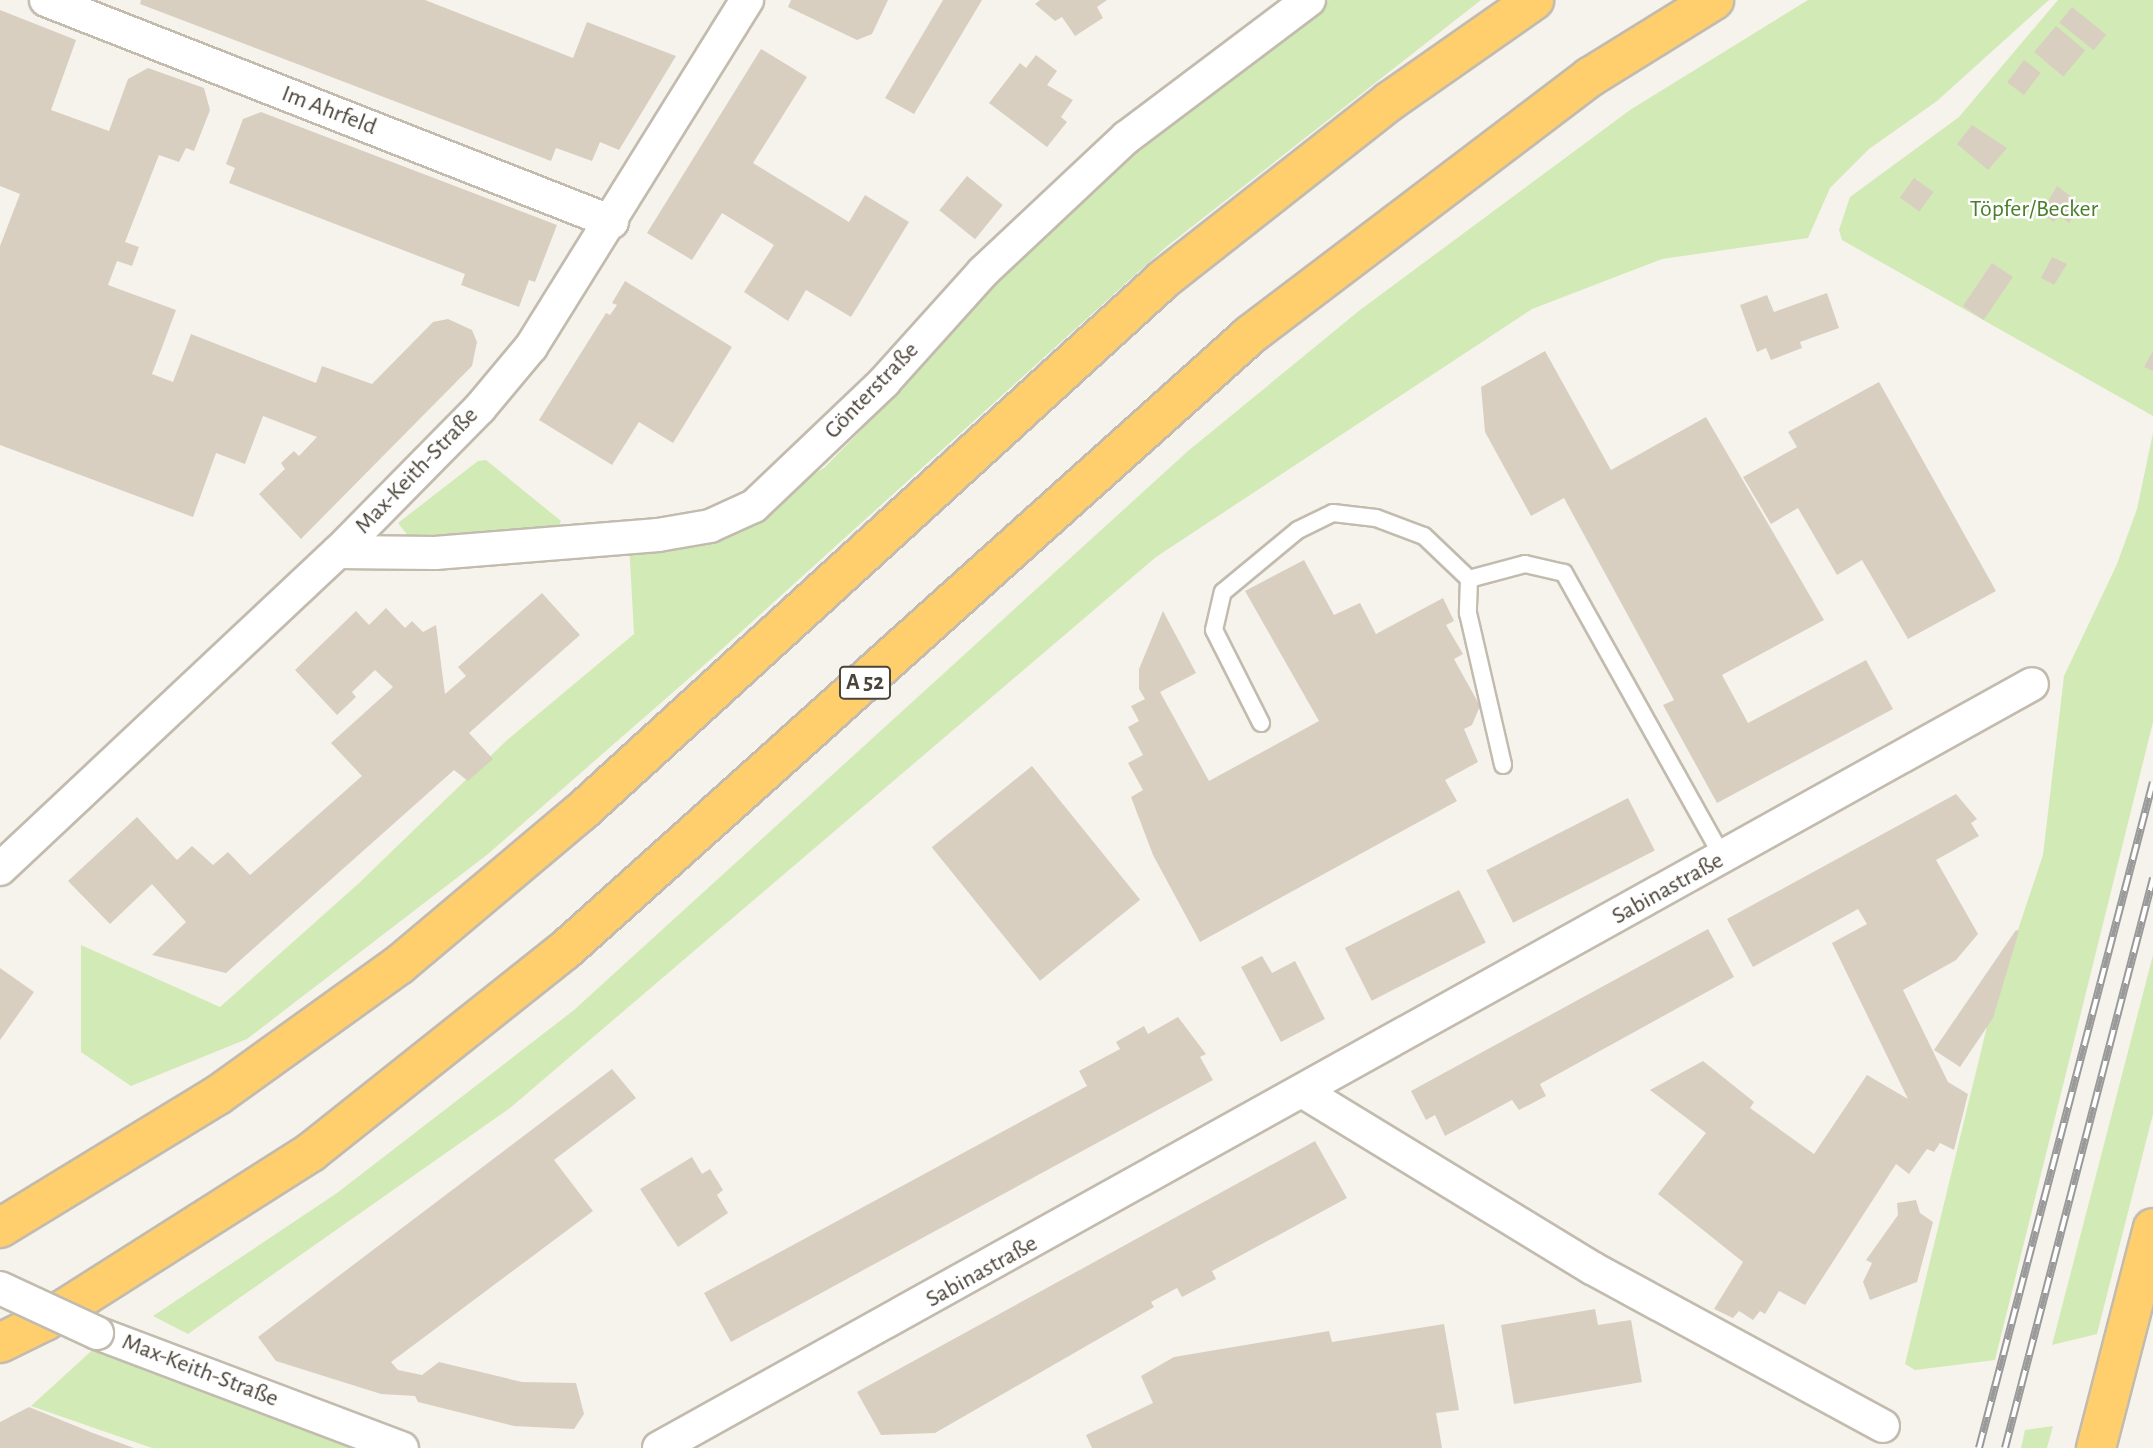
<!DOCTYPE html>
<meta charset="utf-8">
<style>
body{margin:0}
#map{position:relative;width:2153px;height:1448px;overflow:hidden;background:#f6f3ec;font-family:"Alegreya Sans",sans-serif}
div>[style]{position:absolute}
[style*='--x']{left:calc(var(--x)*1px);top:calc(var(--y)*1px);width:calc(var(--w)*1px);rotate:calc(var(--a)*1deg)}
.green>*{inset:0;background:#d2eab5}
.building>*{inset:0;background:#d8cfc1;transform-origin:0 0}
.roads{filter:drop-shadow(2px 0 #c2bbae) drop-shadow(-2px 0 #c2bbae) drop-shadow(0 2px #c2bbae) drop-shadow(0 -2px #c2bbae)}
.lane>*{height:16px;margin:-8px;padding:0 8px;transform-origin:8px;border-radius:8px;background:#fff}
.street>*{height:32px;margin:-16px;padding:0 16px;transform-origin:16px;border-radius:16px;background:#fff}
.highway>*{height:38px;margin:-19px;padding:0 19px;transform-origin:19px;border-radius:19px;background:#ffcf6e}
.rail>*{height:8px;margin-top:-4px;transform-origin:0;background:repeating-linear-gradient(90deg,#fff 0 16px,#9a9a9a 0 32px);box-sizing:border-box;border-block:2px solid #9a9a9a}
.bridges{filter:drop-shadow(2px 0 #c2bbae) drop-shadow(-2px 0 #c2bbae) drop-shadow(0 2px #c2bbae) drop-shadow(0 -2px #c2bbae)}
.street-bridge>*{height:32px;margin:-16px;padding:0 16px;transform-origin:16px;border-radius:16px;background:#fff}
span{translate:-50% -50%;white-space:nowrap;text-align:center;line-height:1.15;-webkit-text-stroke:5px #fff;paint-order:stroke}
.shield-label span{padding:2px 5px;background:#fff;border:2px solid;border-radius:5px;-webkit-text-stroke-width:0}
.shield-label{font-size:23px;color:#4b4439;font-weight:700}
.street-label{font-size:24px;color:#4b4439}
.park-label{font-size:24px;color:#4a7f2a}
</style>
<div id="map">
<div class="green">
<div style="clip-path:polygon(1329px 0,1481px 0,1166px 247px,711px 659px,488px 854px,247px 1039px,131px 1086px,81px 1052px,81px 945px,220px 1007px,358px 884px,506px 741px,634px 634px,629px 542px,756px 507px,824px 468px,912px 378px,992px 277px,1114px 163px)"></div>
<div style="clip-path:polygon(1808px 0,2049px 0,1937px 101px,1869px 149px,1830px 188px,1808px 238px,1662px 259px,1532px 309px,1156px 557px,510px 1108px,188px 1334px,153px 1316px,337px 1193px,574px 1010px,1188px 451px,1360px 310px,1630px 110px)"></div>
<div style="clip-path:polygon(2058px 0,2153px 0,2153px 416px,1842px 240px,1839px 230px,1850px 197px,1959px 117px)"></div>
<div style="clip-path:polygon(2153px 433px,2153px 722px,1995px 1360px,1915px 1370px,1905px 1364px,1991px 1010px,2043px 855px,2064px 676px,2117px 564px,2137px 509px)"></div>
<div style="clip-path:polygon(486px 460px,561px 521px,559px 526px,409px 537px,398px 523px,478px 461px)"></div>
<div style="clip-path:polygon(2153px 955px,2153px 1114px,2097px 1334px,2052px 1345px)"></div>
<div style="clip-path:polygon(99px 1344px,362px 1448px,152px 1448px,31px 1406px)"></div>
<div style="clip-path:polygon(2053px 1426px,2047px 1448px,2021px 1448px,2025px 1430px)"></div>
</div>
<div class="building">
<div style="clip-path:polygon(141px 0,425px 0,573px 58px,587px 22px,676px 56px,619px 150px,600px 142px,592px 161px,556px 148px,551px 161px,140px 4px)"></div>
<div style="clip-path:polygon(791px 0,888px 0,872px 34px,857px 40px,788px 7px)"></div>
<div style="clip-path:polygon(943px 0,982px 0,914px 114px,885px 98px)"></div>
<div style="clip-path:polygon(1040px 0,1107px 0,1097px 7px,1103px 18px,1075px 36px,1062px 17px,1055px 21px,1035px 4px)"></div>
<div style="left:2072px;top:7px;width:44px;height:20px;rotate:39deg"></div>
<div style="clip-path:polygon(0 10px,76px 40px,51px 110px,109px 131px,128px 79px,148px 68px,204px 88px,210px 110px,194px 151px,186px 148px,179px 162px,159px 155px,125px 242px,139px 247px,132px 266px,117px 261px,108px 285px,176px 310px,152px 374px,173px 382px,191px 334px,316px 383px,322px 366px,372px 384px,433px 322px,448px 319px,472px 330px,477px 342px,472px 366px,301px 539px,259px 494px,285px 469px,281px 463px,294px 451px,299px 456px,317px 437px,263px 416px,245px 464px,216px 453px,193px 517px,0 445px,0 246px,20px 194px,0 186px)"></div>
<div style="left:2056px;top:26px;width:38px;height:34px;rotate:40deg"></div>
<div style="clip-path:polygon(761px 49px,807px 77px,753px 163px,849px 222px,865px 195px,909px 222px,851px 317px,806px 290px,788px 321px,744px 292px,774px 245px,722px 213px,692px 260px,647px 233px)"></div>
<div style="clip-path:polygon(1036px 55px,1057px 71px,1047px 85px,1073px 100px,1061px 117px,1067px 122px,1047px 147px,989px 103px,1020px 63px,1026px 68px)"></div>
<div style="left:2024px;top:60px;width:21px;height:28px;rotate:37deg"></div>
<div style="clip-path:polygon(261px 112px,557px 225px,535px 282px,529px 280px,519px 307px,461px 285px,465px 274px,229px 183px,235px 168px,226px 164px,243px 119px)"></div>
<div style="clip-path:polygon(1972px 125px,2007px 148px,1988px 170px,1957px 144px)"></div>
<div style="left:967px;top:176px;width:46px;height:44px;rotate:39deg"></div>
<div style="left:1914px;top:178px;width:24px;height:24px;rotate:36deg"></div>
<div style="clip-path:polygon(2057px 186px,2082px 205px,2069px 223px,2059px 215px,2054px 222px,2041px 213px)"></div>
<div style="clip-path:polygon(2052px 257px,2067px 264px,2054px 285px,2041px 278px)"></div>
<div style="left:1992px;top:263px;width:25px;height:52px;rotate:34deg"></div>
<div style="clip-path:polygon(625px 281px,732px 347px,673px 443px,639px 422px,612px 465px,539px 420px,606px 313px,610px 315px,617px 305px,612px 303px)"></div>
<div style="clip-path:polygon(1827px 293px,1839px 328px,1800px 342px,1802px 348px,1771px 360px,1766px 348px,1757px 352px,1740px 305px,1767px 295px,1774px 312px)"></div>
<div style="clip-path:polygon(1545px 351px,1611px 470px,1706px 417px,1824px 620px,1722px 675px,1748px 723px,1866px 660px,1893px 709px,1717px 803px,1663px 705px,1674px 700px,1564px 498px,1531px 516px,1485px 432px,1481px 387px)"></div>
<div style="clip-path:polygon(2153px 351px,2153px 371px,2144px 367px)"></div>
<div style="clip-path:polygon(1879px 382px,1996px 591px,1908px 639px,1862px 560px,1837px 575px,1798px 508px,1771px 524px,1743px 477px,1797px 447px,1788px 432px)"></div>
<div style="clip-path:polygon(1304px 560px,1334px 615px,1360px 603px,1376px 634px,1443px 598px,1454px 621px,1446px 625px,1463px 654px,1454px 659px,1480px 706px,1472px 725px,1464px 729px,1478px 762px,1445px 780px,1457px 801px,1200px 942px,1153px 855px,1131px 797px,1143px 790px,1128px 763px,1143px 755px,1128px 727px,1139px 721px,1131px 706px,1145px 699px,1139px 689px,1139px 669px,1163px 611px,1196px 673px,1160px 692px,1209px 781px,1319px 721px,1245px 591px)"></div>
<div style="clip-path:polygon(542px 593px,580px 635px,469px 733px,493px 759px,468px 781px,454px 770px,226px 973px,152px 955px,186px 922px,152px 884px,110px 924px,68px 881px,137px 817px,177px 860px,192px 846px,213px 865px,228px 852px,250px 875px,362px 776px,331px 743px,393px 687px,375px 670px,352px 692px,356px 697px,337px 715px,295px 670px,356px 611px,369px 625px,386px 608px,405px 628px,412px 621px,423px 632px,436px 625px,445px 694px,466px 676px,458px 667px)"></div>
<div style="left:1032px;top:766px;width:172px;height:129px;rotate:51deg"></div>
<div style="clip-path:polygon(1956px 794px,1977px 819px,1971px 823px,1979px 836px,1936px 860px,1978px 934px,1956px 960px,1903px 990px,1948px 1082px,1968px 1094px,1954px 1150px,1940px 1143px,1934px 1152px,1927px 1149px,1909px 1174px,1896px 1164px,1805px 1305px,1779px 1291px,1765px 1314px,1760px 1311px,1753px 1320px,1739px 1311px,1733px 1318px,1714px 1309px,1743px 1262px,1658px 1194px,1706px 1133px,1650px 1090px,1703px 1061px,1754px 1102px,1750px 1108px,1814px 1154px,1867px 1075px,1908px 1099px,1832px 943px,1867px 924px,1858px 909px,1753px 967px,1727px 919px)"></div>
<div style="left:1628px;top:798px;width:59px;height:159px;rotate:63deg"></div>
<div style="left:1459px;top:890px;width:59px;height:128px;rotate:63deg"></div>
<div style="clip-path:polygon(1708px 929px,1734px 977px,1540px 1084px,1546px 1096px,1519px 1110px,1512px 1100px,1445px 1136px,1435px 1115px,1426px 1120px,1411px 1091px)"></div>
<div style="clip-path:polygon(2016px 930px,2019px 931px,1993px 1018px,1960px 1067px,1934px 1050px)"></div>
<div style="clip-path:polygon(1262px 956px,1272px 973px,1295px 961px,1325px 1019px,1281px 1042px,1241px 967px)"></div>
<div style="clip-path:polygon(0 968px,34px 992px,0 1040px)"></div>
<div style="clip-path:polygon(1178px 1017px,1206px 1054px,1200px 1057px,1213px 1080px,731px 1342px,704px 1293px,1087px 1086px,1079px 1071px,1120px 1049px,1116px 1042px,1144px 1026px,1148px 1034px)"></div>
<div style="clip-path:polygon(612px 1069px,636px 1098px,554px 1160px,593px 1211px,391px 1362px,398px 1370px,422px 1375px,439px 1362px,522px 1382px,576px 1383px,584px 1414px,574px 1429px,514px 1426px,418px 1402px,415px 1396px,381px 1394px,276px 1361px,258px 1337px)"></div>
<div style="clip-path:polygon(1315px 1141px,1347px 1198px,1212px 1271px,1216px 1279px,1182px 1297px,1177px 1288px,1151px 1302px,1154px 1307px,935px 1433px,881px 1435px,857px 1392px)"></div>
<div style="clip-path:polygon(692px 1157px,702px 1174px,710px 1169px,723px 1190px,717px 1195px,728px 1213px,678px 1247px,640px 1189px)"></div>
<div style="clip-path:polygon(1916px 1200px,1920px 1213px,1933px 1222px,1917px 1282px,1870px 1300px,1863px 1282px,1872px 1263px,1866px 1260px,1898px 1215px,1897px 1203px)"></div>
<div style="clip-path:polygon(1595px 1309px,1598px 1325px,1631px 1320px,1642px 1382px,1514px 1404px,1501px 1325px)"></div>
<div style="clip-path:polygon(1444px 1324px,1459px 1410px,1436px 1413px,1442px 1448px,1092px 1448px,1086px 1435px,1153px 1403px,1141px 1376px,1174px 1357px,1329px 1331px,1332px 1342px)"></div>
<div style="clip-path:polygon(29px 1407px,93px 1433px,134px 1448px,0 1448px,0 1422px)"></div>
</div>
<div class="roads">
<div class="lane">
<div style="--x:1469;--y:579;--w:34;--a:92"></div>
<div style="--x:1468;--y:613;--w:156;--a:77"></div>
<div style="--x:1261;--y:723;--w:104;--a:-116.8"></div>
<div style="--x:1214;--y:630;--w:39;--a:-77"></div>
<div style="--x:1223;--y:592;--w:97;--a:-39.6"></div>
<div style="--x:1298;--y:530;--w:39;--a:-26"></div>
<div style="--x:1333;--y:513;--w:43;--a:6.6"></div>
<div style="--x:1376;--y:518;--w:51;--a:20.6"></div>
<div style="--x:1424;--y:536;--w:62;--a:43.7"></div>
<div style="--x:1469;--y:579;--w:58;--a:-15"></div>
<div style="--x:1525;--y:564;--w:40;--a:13"></div>
<div style="--x:1564;--y:573;--w:326;--a:60.8"></div>
</div>
<div class="street">
<div style="--x:46;--y:0;--w:608;--a:21.42"></div>
<div style="--x:338;--y:552;--w:97;--a:0.6"></div>
<div style="--x:435;--y:553;--w:224;--a:-4.6"></div>
<div style="--x:658;--y:535;--w:53;--a:-9.8"></div>
<div style="--x:710;--y:526;--w:48;--a:-24.4"></div>
<div style="--x:754;--y:506;--w:180;--a:-43.6"></div>
<div style="--x:884;--y:382;--w:148;--a:-48"></div>
<div style="--x:983;--y:272;--w:197;--a:-43.2"></div>
<div style="--x:1127;--y:137;--w:228;--a:-37"></div>
<div style="--x:0;--y:869;--w:463;--a:-43.2"></div>
<div style="--x:338;--y:552;--w:202;--a:-45.4"></div>
<div style="--x:480;--y:408;--w:80;--a:-50.1"></div>
<div style="--x:531;--y:347;--w:409;--a:-58.1"></div>
<div style="--x:1302;--y:1091;--w:340;--a:31.4"></div>
<div style="--x:1592;--y:1268;--w:331;--a:28.5"></div>
<div style="--x:97;--y:1333;--w:326;--a:20.7"></div>
<div style="--x:659;--y:1448;--w:1571;--a:-29.09"></div>
</div>
<div class="highway">
<div style="--x:0;--y:1228;--w:255;--a:-31.4"></div>
<div style="--x:218;--y:1095;--w:223;--a:-35.7"></div>
<div style="--x:399;--y:965;--w:238;--a:-40.1"></div>
<div style="--x:581;--y:812;--w:791;--a:-42.44"></div>
<div style="--x:1165;--y:278;--w:286;--a:-38.2"></div>
<div style="--x:1390;--y:101;--w:176;--a:-35"></div>
<div style="--x:0;--y:1343;--w:50;--a:-26.1"></div>
<div style="--x:45;--y:1321;--w:315;--a:-32.4"></div>
<div style="--x:311;--y:1152;--w:323;--a:-38.5"></div>
<div style="--x:564;--y:951;--w:922;--a:-41.92"></div>
<div style="--x:1250;--y:335;--w:427;--a:-37.2"></div>
<div style="--x:1590;--y:77;--w:146;--a:-31.8"></div>
<div style="--x:2096;--y:1448;--w:227;--a:-75.5"></div>
</div>
</div>
<div class="rail">
<div style="--x:1979;--y:1448;--w:688;--a:-75.36"></div>
<div style="--x:2005;--y:1448;--w:589;--a:-75.44"></div>
</div>
<div class="bridges">
<div class="street-bridge">
<div style="--x:0;--y:1288;--w:107;--a:24.9"></div>
</div>
</div>
<div class="shield-label">
<span style="left:865px;top:683px">A 52</span>
</div>
<div class="street-label">
<span style="left:329px;top:111px;rotate:21deg">Im Ahrfeld</span>
<span style="left:872px;top:391px;rotate:-46deg">Gönterstraße</span>
<span style="left:417px;top:471px;rotate:-46deg">Max-Keith-Straße</span>
<span style="left:1668px;top:889px;rotate:-29deg">Sabinastraße</span>
<span style="left:982px;top:1272px;rotate:-29deg">Sabinastraße</span>
<span style="left:200px;top:1371px;rotate:21deg">Max-Keith-Straße</span>
</div>
<div class="park-label">
<span style="left:2034px;top:210px">Töpfer/Becker</span>
</div>
</div>
